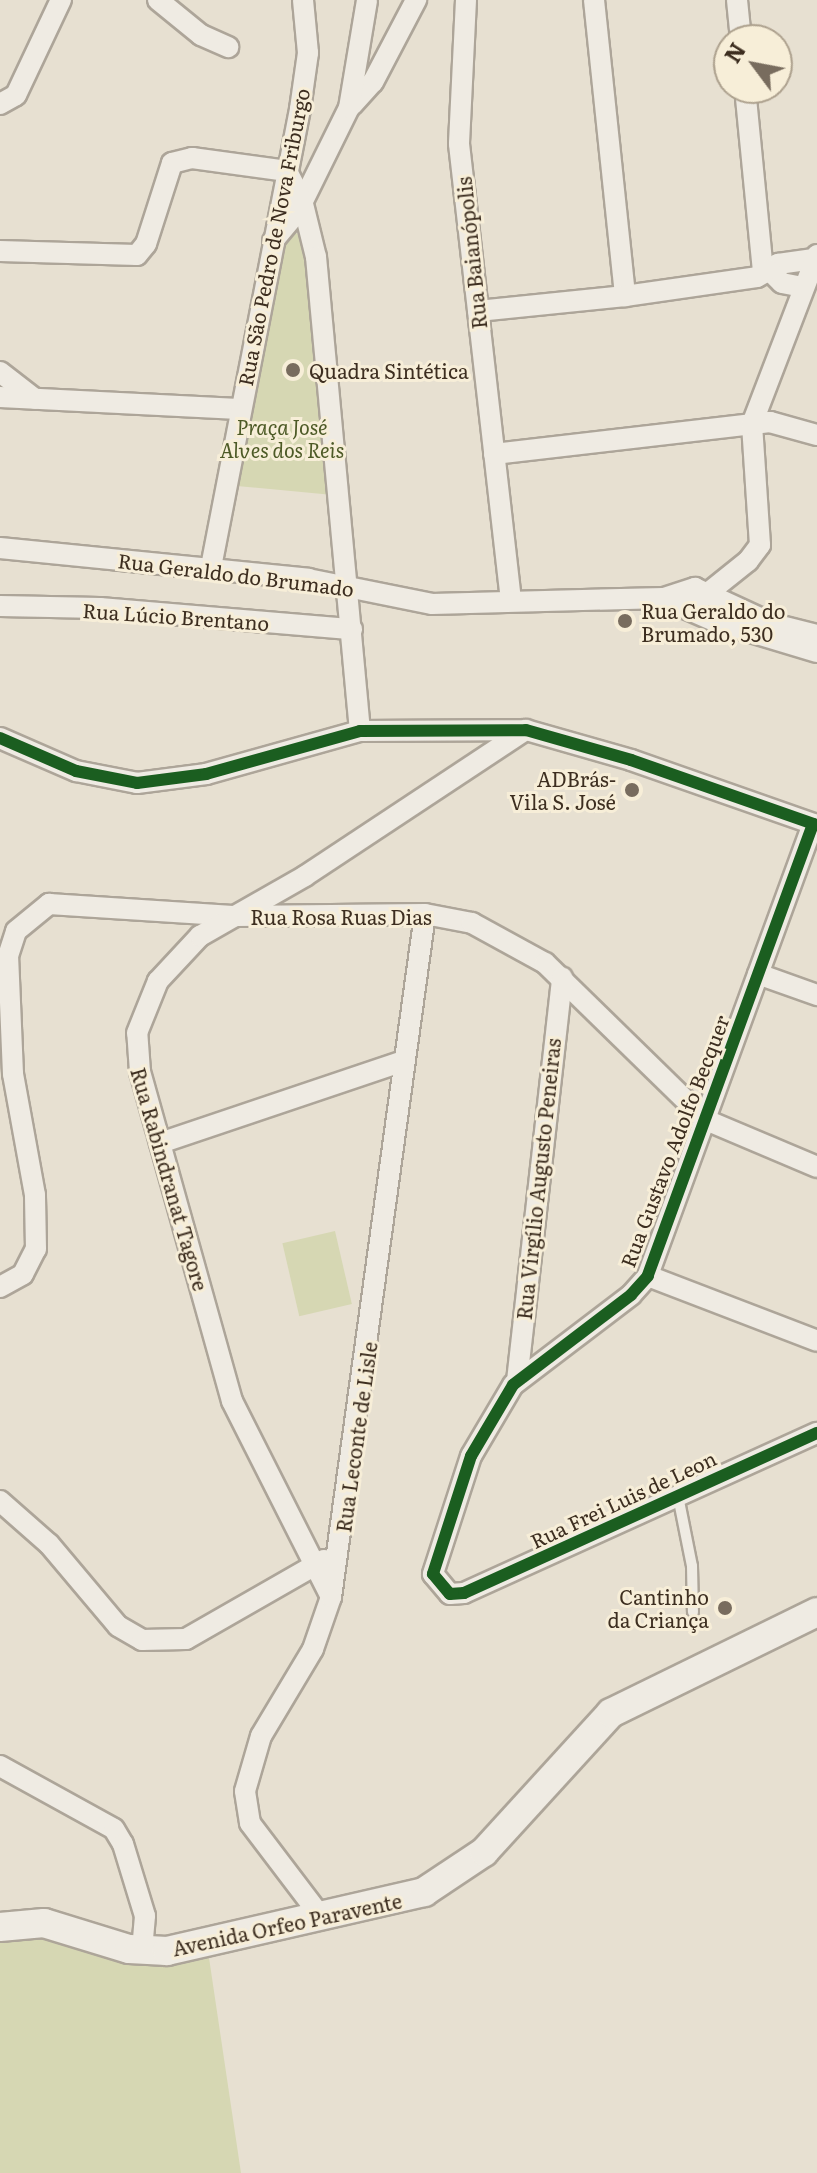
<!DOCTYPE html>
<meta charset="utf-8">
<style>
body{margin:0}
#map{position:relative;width:817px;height:2173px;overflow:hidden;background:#e7e0d1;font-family:Literata,serif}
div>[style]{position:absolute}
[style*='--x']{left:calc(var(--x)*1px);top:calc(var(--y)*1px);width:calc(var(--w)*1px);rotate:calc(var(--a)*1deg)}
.green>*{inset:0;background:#d6d7b3;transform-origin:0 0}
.roads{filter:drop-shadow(2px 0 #ada599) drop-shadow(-2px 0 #ada599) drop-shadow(0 2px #ada599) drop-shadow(0 -2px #ada599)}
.lane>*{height:10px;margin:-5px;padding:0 5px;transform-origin:5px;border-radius:5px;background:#efebe3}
.street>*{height:20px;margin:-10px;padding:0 10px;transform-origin:10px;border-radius:10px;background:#efebe3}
.secondary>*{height:28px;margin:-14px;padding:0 14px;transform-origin:14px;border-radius:14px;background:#efebe3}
.cycleway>*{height:12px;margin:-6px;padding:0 6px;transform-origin:6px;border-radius:6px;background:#1b5e20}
.dots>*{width:22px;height:22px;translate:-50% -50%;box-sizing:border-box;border:4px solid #f7eed8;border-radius:50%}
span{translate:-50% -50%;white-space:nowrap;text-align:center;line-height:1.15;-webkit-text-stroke:6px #f7eed8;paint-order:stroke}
.street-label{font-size:20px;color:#3d2e20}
.poi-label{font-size:20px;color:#3d2e20}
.left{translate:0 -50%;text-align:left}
.right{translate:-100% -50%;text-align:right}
.park-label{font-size:20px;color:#4d5a26;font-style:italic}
.north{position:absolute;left:713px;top:24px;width:80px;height:80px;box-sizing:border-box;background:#f7eed8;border:2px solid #ada18e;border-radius:50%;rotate:302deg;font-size:22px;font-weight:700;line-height:32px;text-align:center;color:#3d2e20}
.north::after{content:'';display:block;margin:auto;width:28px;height:36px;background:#786c5e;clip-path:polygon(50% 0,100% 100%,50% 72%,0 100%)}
</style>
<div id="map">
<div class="green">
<div style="clip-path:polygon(291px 230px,312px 243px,333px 495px,226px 485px,271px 249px)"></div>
<div style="left:335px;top:1231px;width:75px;height:54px;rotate:77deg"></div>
<div style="clip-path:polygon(43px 1930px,208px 1951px,241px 2173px,0 2173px,0 1935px)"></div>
</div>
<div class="roads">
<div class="lane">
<div style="--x:678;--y:1496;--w:71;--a:78.7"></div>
<div style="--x:692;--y:1566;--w:46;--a:88.8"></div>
</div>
<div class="street">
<div style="--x:158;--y:0;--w:55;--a:39.1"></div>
<div style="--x:201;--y:35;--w:30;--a:24"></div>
<div style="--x:466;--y:0;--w:144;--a:92.8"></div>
<div style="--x:459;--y:144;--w:460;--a:83.5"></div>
<div style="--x:594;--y:0;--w:298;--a:84"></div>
<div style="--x:737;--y:0;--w:40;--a:84.3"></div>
<div style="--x:745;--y:88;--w:186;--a:84.4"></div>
<div style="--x:0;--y:104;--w:18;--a:-29"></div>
<div style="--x:16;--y:95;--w:105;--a:-64.7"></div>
<div style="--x:352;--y:105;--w:31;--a:-48"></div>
<div style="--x:373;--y:82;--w:93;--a:-62.3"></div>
<div style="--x:273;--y:241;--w:39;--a:-50"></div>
<div style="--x:298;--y:211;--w:115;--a:-63.7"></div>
<div style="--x:349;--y:108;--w:109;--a:-80.5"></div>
<div style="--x:0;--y:251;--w:137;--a:1.7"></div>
<div style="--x:137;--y:255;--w:14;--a:-51"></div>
<div style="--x:146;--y:244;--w:85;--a:-72.2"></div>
<div style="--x:172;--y:163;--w:21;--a:-14"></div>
<div style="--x:192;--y:158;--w:96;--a:7.8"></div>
<div style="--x:287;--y:171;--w:33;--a:63"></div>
<div style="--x:302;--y:200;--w:59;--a:76.2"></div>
<div style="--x:316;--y:257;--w:476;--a:84.7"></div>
<div style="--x:769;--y:270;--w:11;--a:-34"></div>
<div style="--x:778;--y:264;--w:36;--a:-8"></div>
<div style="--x:478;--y:311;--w:148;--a:-5.8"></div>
<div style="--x:625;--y:296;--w:133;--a:-8.2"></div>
<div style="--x:757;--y:277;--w:14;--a:-30"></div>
<div style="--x:769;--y:270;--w:18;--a:45"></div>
<div style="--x:782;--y:283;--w:21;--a:11"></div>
<div style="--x:0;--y:372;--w:44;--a:37.6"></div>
<div style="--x:0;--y:397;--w:239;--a:2.9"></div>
<div style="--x:494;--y:454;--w:278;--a:-6.6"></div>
<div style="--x:770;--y:422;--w:49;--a:15.5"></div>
<div style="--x:0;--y:548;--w:310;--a:5.7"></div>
<div style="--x:308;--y:579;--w:126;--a:11.4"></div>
<div style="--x:432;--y:604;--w:232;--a:-1.5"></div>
<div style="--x:664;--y:598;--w:33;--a:-18"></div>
<div style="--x:695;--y:588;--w:86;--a:24.8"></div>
<div style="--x:773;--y:624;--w:45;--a:14"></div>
<div style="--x:211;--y:567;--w:467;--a:-79"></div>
<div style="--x:300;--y:109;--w:57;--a:-81.9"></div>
<div style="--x:308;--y:53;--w:53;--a:-95.4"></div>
<div style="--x:678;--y:605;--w:43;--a:23.6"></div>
<div style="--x:717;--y:622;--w:104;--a:16.7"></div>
<div style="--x:0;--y:606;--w:100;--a:1.1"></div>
<div style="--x:100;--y:608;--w:253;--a:4.8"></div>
<div style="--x:688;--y:609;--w:77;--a:-38.7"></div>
<div style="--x:748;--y:561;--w:20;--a:-53"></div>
<div style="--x:760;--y:545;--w:121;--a:-93.8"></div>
<div style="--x:752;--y:424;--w:181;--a:-69"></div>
<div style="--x:0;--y:738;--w:83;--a:23.5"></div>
<div style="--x:76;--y:771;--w:62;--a:11.1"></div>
<div style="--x:137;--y:783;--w:70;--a:-7.4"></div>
<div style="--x:206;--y:774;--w:160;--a:-15.6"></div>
<div style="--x:360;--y:731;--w:166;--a:-0.3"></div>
<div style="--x:526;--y:730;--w:109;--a:15.9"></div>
<div style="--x:631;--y:760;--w:197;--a:19.3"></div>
<div style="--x:813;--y:824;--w:481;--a:110.1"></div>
<div style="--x:648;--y:1276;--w:25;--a:132"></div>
<div style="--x:631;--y:1295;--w:148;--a:142.7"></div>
<div style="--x:513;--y:1385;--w:82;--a:120.6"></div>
<div style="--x:471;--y:1456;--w:124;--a:107.9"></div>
<div style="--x:433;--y:1574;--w:26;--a:50"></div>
<div style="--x:450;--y:1594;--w:14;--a:-4"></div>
<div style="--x:464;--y:1593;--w:388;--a:-24.4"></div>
<div style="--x:758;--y:974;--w:63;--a:19.6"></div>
<div style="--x:160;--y:1143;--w:254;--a:-18.6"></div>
<div style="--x:648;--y:1276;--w:181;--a:21"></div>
<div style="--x:0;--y:1287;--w:26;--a:-29"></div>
<div style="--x:23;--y:1274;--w:28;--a:-63"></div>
<div style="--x:36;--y:1249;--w:54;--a:-91.1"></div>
<div style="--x:35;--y:1195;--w:123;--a:-100.3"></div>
<div style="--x:13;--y:1074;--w:118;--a:-92.4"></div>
<div style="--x:8;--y:956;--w:26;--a:-72"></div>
<div style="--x:16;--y:931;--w:43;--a:-39.3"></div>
<div style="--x:49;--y:904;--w:188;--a:3.7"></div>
<div style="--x:237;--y:916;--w:188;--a:-0.6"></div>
<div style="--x:425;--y:914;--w:48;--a:10.8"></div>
<div style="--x:472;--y:923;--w:83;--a:28.7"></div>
<div style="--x:545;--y:963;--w:225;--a:44.3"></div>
<div style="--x:706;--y:1120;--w:121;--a:22.9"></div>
<div style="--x:517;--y:1381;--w:406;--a:-83.6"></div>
<div style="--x:0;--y:1501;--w:65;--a:41.3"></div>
<div style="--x:49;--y:1544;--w:107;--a:49.9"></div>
<div style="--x:118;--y:1626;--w:28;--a:30"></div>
<div style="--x:142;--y:1640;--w:44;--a:-1.3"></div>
<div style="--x:186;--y:1639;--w:159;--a:-29.8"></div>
<div style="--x:331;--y:1597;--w:220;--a:-116.8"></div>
<div style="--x:232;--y:1401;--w:342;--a:-105.6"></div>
<div style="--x:140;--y:1072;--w:39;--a:-94"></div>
<div style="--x:137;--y:1033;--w:56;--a:-68"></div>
<div style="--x:158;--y:981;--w:62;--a:-47"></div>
<div style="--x:200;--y:936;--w:121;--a:-29.7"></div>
<div style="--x:305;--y:876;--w:265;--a:-33.5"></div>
<div style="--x:0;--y:1766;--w:130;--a:28.9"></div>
<div style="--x:114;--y:1829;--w:17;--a:59"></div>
<div style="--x:123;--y:1844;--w:75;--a:73"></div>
<div style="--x:145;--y:1916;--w:35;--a:95"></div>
<div style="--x:322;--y:1918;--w:119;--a:-127.2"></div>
<div style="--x:250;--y:1823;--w:32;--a:-99"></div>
<div style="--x:245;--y:1791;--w:57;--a:-73.8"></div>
<div style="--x:261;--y:1736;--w:101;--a:-59.1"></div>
<div style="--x:313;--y:1649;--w:55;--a:-70.9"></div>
<div style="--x:331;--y:1597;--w:689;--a:-82.16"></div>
</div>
<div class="secondary">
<div style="--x:0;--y:1927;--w:44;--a:-5.2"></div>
<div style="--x:44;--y:1923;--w:89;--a:17"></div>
<div style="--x:129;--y:1949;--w:38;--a:3"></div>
<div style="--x:167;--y:1951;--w:264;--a:-12.9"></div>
<div style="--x:424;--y:1892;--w:72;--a:-33.7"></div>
<div style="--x:484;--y:1852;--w:188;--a:-47.6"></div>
<div style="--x:611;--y:1713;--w:229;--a:-26.1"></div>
</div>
</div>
<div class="cycleway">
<div style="--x:0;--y:738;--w:83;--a:23.5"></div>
<div style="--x:76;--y:771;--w:62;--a:11.1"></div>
<div style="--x:137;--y:783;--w:70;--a:-7.4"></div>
<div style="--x:206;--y:774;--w:160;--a:-15.6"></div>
<div style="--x:360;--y:731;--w:166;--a:-0.3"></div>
<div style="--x:526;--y:730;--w:109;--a:15.9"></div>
<div style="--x:631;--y:760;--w:197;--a:19.3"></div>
<div style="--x:813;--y:824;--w:481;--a:110.1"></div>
<div style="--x:648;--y:1276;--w:25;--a:132"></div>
<div style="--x:631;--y:1295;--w:148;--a:142.7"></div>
<div style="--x:513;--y:1385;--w:82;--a:120.6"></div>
<div style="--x:471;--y:1456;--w:124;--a:107.9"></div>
<div style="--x:433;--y:1574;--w:26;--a:50"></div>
<div style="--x:450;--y:1594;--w:14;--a:-4"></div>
<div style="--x:464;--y:1593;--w:388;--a:-24.4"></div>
</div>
<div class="dots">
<div style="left:293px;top:370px;background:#786c5e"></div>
<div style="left:625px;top:621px;background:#786c5e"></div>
<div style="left:632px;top:790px;background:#786c5e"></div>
<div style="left:725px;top:1608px;background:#786c5e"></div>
</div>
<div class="street-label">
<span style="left:273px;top:237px;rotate:-79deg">Rua São Pedro de Nova Friburgo</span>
<span style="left:471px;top:253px;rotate:-96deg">Rua Baianópolis</span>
<span style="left:236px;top:574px;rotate:7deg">Rua Geraldo do Brumado</span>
<span style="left:176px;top:616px;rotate:4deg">Rua Lúcio Brentano</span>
<span style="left:341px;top:916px">Rua Rosa Ruas Dias</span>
<span style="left:674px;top:1141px;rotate:-69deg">Rua Gustavo Adolfo Becquer</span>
<span style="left:170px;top:1179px;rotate:74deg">Rua Rabindranat Tagore</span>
<span style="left:538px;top:1179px;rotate:-84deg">Rua Virgílio Augusto Peneiras</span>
<span style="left:356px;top:1437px;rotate:-82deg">Rua Leconte de Lisle</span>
<span style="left:623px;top:1499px;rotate:-25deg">Rua Frei Luis de Leon</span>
<span style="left:287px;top:1924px;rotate:-12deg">Avenida Orfeo Paravente</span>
</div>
<div class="poi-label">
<span class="left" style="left:309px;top:370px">Quadra Sintética</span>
<span class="left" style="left:641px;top:622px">Rua Geraldo do<br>Brumado, 530</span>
<span class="right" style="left:616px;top:790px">ADBrás-<br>Vila S. José</span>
<span class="right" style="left:709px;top:1608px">Cantinho<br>da Criança</span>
</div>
<div class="park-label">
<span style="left:282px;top:438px">Praça José<br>Alves dos Reis</span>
</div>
<div class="north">N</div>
</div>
